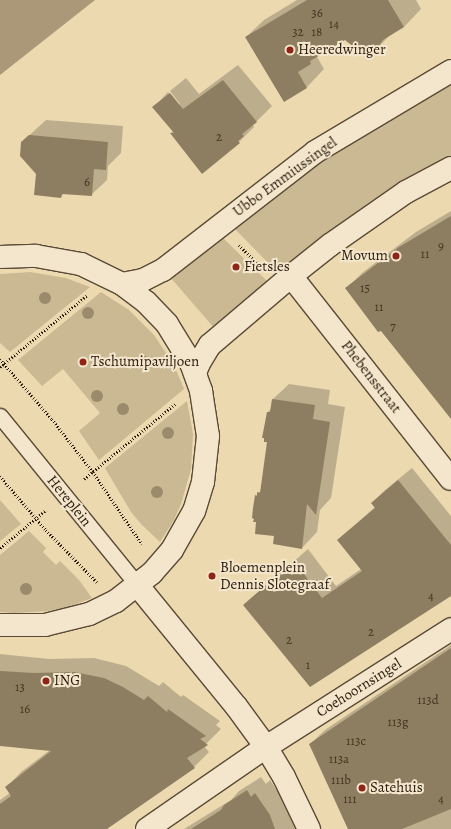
<!DOCTYPE html>
<style>
body{margin:0}
#map{position:relative;width:451px;height:829px;overflow:hidden;background:#ecd9b0;font-family:Alegreya,serif}
div>[style]{position:absolute}
[style*='--x']{left:calc(var(--x)*1px);top:calc(var(--y)*1px);width:calc(var(--w)*1px);rotate:calc(var(--a)*1deg)}
.green>*{inset:0;background:#cbb994}
.water>*{inset:0;background:#aa9878}
.shadow>*{inset:0;background:#0003}
.building>*{inset:0;background:#8e7e61}
.path>*{height:2.5px;margin-top:-1.25px;transform-origin:0;background:repeating-linear-gradient(90deg,#291b0c 0 1px,transparent 0 3px)}
.roads{filter:drop-shadow(1px 0 #5a4a35) drop-shadow(-1px 0 #5a4a35) drop-shadow(0 1px #5a4a35) drop-shadow(0 -1px #5a4a35)}
.service>*{height:15px;margin:-7.5px;padding:0 7.5px;transform-origin:7.5px;border-radius:7.5px;background:#f3e6cc}
.minor>*{height:22px;margin:-11px;padding:0 11px;transform-origin:11px;border-radius:11px;background:#f3e6cc}
.trees>*{width:12px;height:12px;margin:-6px;border-radius:50%;background:#9c8a6c}
.dots>*{width:11px;height:11px;translate:-50% -50%;box-sizing:border-box;border:2px solid #f3e6cc;border-radius:50%}
span{translate:-50% -50%;white-space:nowrap;text-align:center;line-height:1.15;-webkit-text-stroke:4px #f3e6cc;paint-order:stroke}
.number-label{font-size:13px;color:#423421}
.number-label span{-webkit-text-stroke-width:0}
.poi-label{font-size:15px;color:#291b0c}
.left{translate:0 -50%;text-align:left}
.right{translate:-100% -50%;text-align:right}
.street-label{font-size:15px;color:#291b0c}
</style>
<div id="map">
<div class="green">
<div style="clip-path:polygon(451px 80px,451px 160px,280px 275px,232px 226px,321px 158px)"></div>
<div style="clip-path:polygon(222px 237px,270px 284px,215px 329px,170px 277px)"></div>
<div style="clip-path:polygon(30px 272px,66px 278px,90px 287px,10px 352px,0 343px,0 274px)"></div>
<div style="clip-path:polygon(101px 292px,129px 310px,154px 335px,174px 365px,184px 389px,99px 460px,79px 431px,100px 413px,63px 369px,42px 386px,18px 360px)"></div>
<div style="clip-path:polygon(187px 401px,193px 434px,191px 469px,181px 504px,174px 520px,160px 542px,141px 524px,131px 512px,105px 468px)"></div>
<div style="clip-path:polygon(0 500px,21px 524px,0 541px)"></div>
<div style="clip-path:polygon(29px 531px,46px 548px,43px 552px,56px 565px,60px 561px,79px 580px,92px 598px,66px 608px,49px 611px,13px 613px,0 612px,0 555px)"></div>
</div>
<div class="water">
<div style="clip-path:polygon(0 0,95px 0,0 75px)"></div>
</div>
<div class="shadow">
<div style="clip-path:polygon(297px 0,416px 0,421px 9px,404px 27px,390px 35px,369px 57px,345px 39px,321px 53px,317px 57px,324px 69px,307px 87px,284px 100px,246px 37px,264px 20px)"></div>
<div style="clip-path:polygon(238px 65px,272px 106px,253px 125px,254px 127px,239px 142px,171px 133px,173px 131px,154px 107px,168px 92px,179px 105px,180px 104px,170px 91px,186px 78px,199px 94px)"></div>
<div style="clip-path:polygon(46px 120px,123px 126px,121px 153px,108px 166px,107px 180px,91px 195px,64px 193px,61px 197px,37px 173px,22px 142px)"></div>
<div style="clip-path:polygon(451px 211px,451px 418px,381px 329px,346px 289px,362px 273px,416px 232px)"></div>
<div style="clip-path:polygon(289px 384px,330px 390px,328px 404px,345px 407px,331px 498px,320px 510px,317px 532px,302px 548px,275px 535px,257px 522px,256px 496px,261px 490px,268px 442px,268px 412px,272px 408px,273px 399px)"></div>
<div style="clip-path:polygon(412px 468px,451px 516px,451px 595px,244px 605px,308px 549px,336px 586px,361px 569px,338px 540px,375px 507px,372px 503px,385px 490px)"></div>
<div style="clip-path:polygon(451px 645px,451px 829px,348px 829px,310px 744px,325px 730px)"></div>
<div style="clip-path:polygon(0 654px,49px 659px,94px 658px,126px 666px,159px 686px,163px 682px,181px 697px,183px 695px,220px 721px,216px 725px,221px 729px,204px 746px,209px 752px,194px 767px,104px 829px,0 829px,0 800px,10px 793px,7px 787px,21px 772px,50px 750px,0 745px)"></div>
<div style="clip-path:polygon(261px 777px,266px 784px,270px 780px,284px 801px,297px 829px,184px 829px,231px 800px,239px 791px)"></div>
</div>
<div class="building">
<div style="clip-path:polygon(307px 0,388px 0,404px 27px,383px 40px,369px 59px,345px 40px,310px 61px,311px 64px,298px 72px,307px 88px,284px 102px,245px 37px)"></div>
<div style="clip-path:polygon(223px 80px,257px 122px,242px 134px,244px 136px,238px 141px,240px 143px,202px 174px,170px 133px,174px 133px,152px 107px,170px 93px,183px 109px)"></div>
<div style="clip-path:polygon(29px 135px,108px 142px,106px 170px,94px 169px,92px 196px,62px 194px,61px 198px,34px 195px,36px 174px,20px 156px,21px 142px)"></div>
<div style="clip-path:polygon(451px 216px,451px 419px,381px 331px,378px 332px,345px 288px,399px 247px)"></div>
<div style="clip-path:polygon(272px 399px,315px 405px,313px 419px,330px 422px,316px 515px,307px 504px,302px 549px,273px 544px,274px 536px,255px 534px,256px 522px,253px 522px,254px 519px,252px 518px,253px 508px,255px 495px,257px 496px,257px 492px,260px 493px,267px 442px,264px 442px,264px 438px,262px 438px,267px 412px,270px 412px)"></div>
<div style="clip-path:polygon(398px 480px,451px 545px,451px 596px,310px 687px,243px 605px,294px 561px,322px 598px,362px 571px,337px 540px,375px 508px,371px 503px)"></div>
<div style="clip-path:polygon(451px 648px,451px 809px,402px 829px,348px 829px,309px 744px)"></div>
<div style="clip-path:polygon(0 671px,34px 673px,74px 672px,104px 678px,123px 687px,144px 700px,148px 696px,167px 712px,168px 709px,206px 736px,200px 739px,208px 745px,187px 758px,195px 768px,107px 829px,0 829px,0 804px,11px 796px,5px 787px,51px 751px,0 746px)"></div>
<div style="clip-path:polygon(247px 790px,251px 797px,255px 793px,270px 815px,275px 829px,191px 829px,221px 810px,224px 805px)"></div>
</div>
<div class="path">
<div style="--x:239;--y:245;--w:31;--a:45"></div>
<div style="--x:0;--y:359;--w:79;--a:49.1"></div>
<div style="--x:52;--y:419;--w:67;--a:52.3"></div>
<div style="--x:93;--y:472;--w:87;--a:55.8"></div>
<div style="--x:0;--y:367;--w:112;--a:-39.5"></div>
<div style="--x:0;--y:476;--w:71;--a:49.6"></div>
<div style="--x:46;--y:530;--w:73;--a:45.6"></div>
<div style="--x:84;--y:479;--w:118;--a:-39.5"></div>
<div style="--x:0;--y:548;--w:60;--a:-39.6"></div>
</div>
<div class="roads">
<div class="service">
<div style="--x:0;--y:416;--w:219;--a:50.9"></div>
</div>
<div class="minor">
<div style="--x:0;--y:257;--w:36;--a:-2"></div>
<div style="--x:36;--y:256;--w:46;--a:10.1"></div>
<div style="--x:81;--y:264;--w:46;--a:26"></div>
<div style="--x:122;--y:284;--w:30;--a:37"></div>
<div style="--x:146;--y:302;--w:30;--a:46"></div>
<div style="--x:167;--y:324;--w:46;--a:58.4"></div>
<div style="--x:191;--y:363;--w:30;--a:70"></div>
<div style="--x:201;--y:391;--w:46;--a:81.2"></div>
<div style="--x:208;--y:436;--w:46;--a:96.2"></div>
<div style="--x:203;--y:482;--w:30;--a:107"></div>
<div style="--x:194;--y:511;--w:45;--a:119.4"></div>
<div style="--x:172;--y:550;--w:30;--a:131"></div>
<div style="--x:152;--y:573;--w:46;--a:142.1"></div>
<div style="--x:116;--y:601;--w:30;--a:154"></div>
<div style="--x:89;--y:614;--w:45;--a:166"></div>
<div style="--x:45;--y:625;--w:45;--a:180"></div>
<div style="--x:291;--y:276;--w:258;--a:51.8"></div>
<div style="--x:122;--y:284;--w:21;--a:-11"></div>
<div style="--x:143;--y:280;--w:22;--a:-27"></div>
<div style="--x:163;--y:270;--w:192;--a:-37.8"></div>
<div style="--x:315;--y:152;--w:158;--a:-30.8"></div>
<div style="--x:195;--y:373;--w:11;--a:-68"></div>
<div style="--x:199;--y:363;--w:21;--a:-59"></div>
<div style="--x:210;--y:345;--w:106;--a:-40.4"></div>
<div style="--x:291;--y:276;--w:50;--a:-38.5"></div>
<div style="--x:330;--y:245;--w:93;--a:-34.9"></div>
<div style="--x:406;--y:192;--w:51;--a:-28.1"></div>
<div style="--x:138;--y:586;--w:155;--a:50.8"></div>
<div style="--x:236;--y:706;--w:51;--a:53.8"></div>
<div style="--x:266;--y:747;--w:35;--a:59"></div>
<div style="--x:284;--y:777;--w:58;--a:64.3"></div>
<div style="--x:147;--y:829;--w:145;--a:-34.6"></div>
<div style="--x:266;--y:747;--w:219;--a:-32.5"></div>
</div>
</div>
<div class="trees">
<div style="left:45px;top:298px"></div>
<div style="left:88px;top:313px"></div>
<div style="left:145px;top:362px"></div>
<div style="left:97px;top:396px"></div>
<div style="left:123px;top:409px"></div>
<div style="left:168px;top:433px"></div>
<div style="left:157px;top:492px"></div>
<div style="left:26px;top:589px"></div>
</div>
<div class="dots">
<div style="left:290px;top:50px;background:#8f2418"></div>
<div style="left:396px;top:256px;background:#8f2418"></div>
<div style="left:236px;top:267px;background:#8f2418"></div>
<div style="left:83px;top:362px;background:#8f2418"></div>
<div style="left:212px;top:576px;background:#8f2418"></div>
<div style="left:46px;top:681px;background:#8f2418"></div>
<div style="left:362px;top:788px;background:#8f2418"></div>
</div>
<div class="number-label">
<span style="left:317px;top:13px">36</span>
<span style="left:334px;top:24px">14</span>
<span style="left:298px;top:32px">32</span>
<span style="left:317px;top:32px">18</span>
<span style="left:219px;top:137px">2</span>
<span style="left:87px;top:182px">6</span>
<span style="left:441px;top:246px">9</span>
<span style="left:425px;top:254px">11</span>
<span style="left:365px;top:288px">15</span>
<span style="left:379px;top:307px">11</span>
<span style="left:393px;top:326px">7</span>
<span style="left:431px;top:596px">4</span>
<span style="left:371px;top:632px">2</span>
<span style="left:289px;top:640px">2</span>
<span style="left:308px;top:665px">1</span>
<span style="left:20px;top:687px">13</span>
<span style="left:428px;top:700px">113d</span>
<span style="left:25px;top:709px">16</span>
<span style="left:398px;top:722px">113g</span>
<span style="left:356px;top:741px">113c</span>
<span style="left:339px;top:759px">113a</span>
<span style="left:341px;top:780px">111b</span>
<span style="left:350px;top:799px">111</span>
<span style="left:441px;top:799px">4</span>
</div>
<div class="poi-label">
<span class="left" style="left:298px;top:50px">Heeredwinger</span>
<span class="right" style="left:388px;top:256px">Movum</span>
<span class="left" style="left:244px;top:267px">Fietsles</span>
<span class="left" style="left:91px;top:362px">Tschumipaviljoen</span>
<span class="left" style="left:220px;top:576px">Bloemenplein<br>Dennis Slotegraaf</span>
<span class="left" style="left:54px;top:681px">ING</span>
<span class="left" style="left:370px;top:788px">Satehuis</span>
</div>
<div class="street-label">
<span style="left:285px;top:177px;rotate:-36deg">Ubbo Emmiussingel</span>
<span style="left:371px;top:377px;rotate:52deg">Phebensstraat</span>
<span style="left:69px;top:501px;rotate:51deg">Hereplein</span>
<span style="left:359px;top:688px;rotate:-32deg">Coehoornsingel</span>
</div>
</div>
